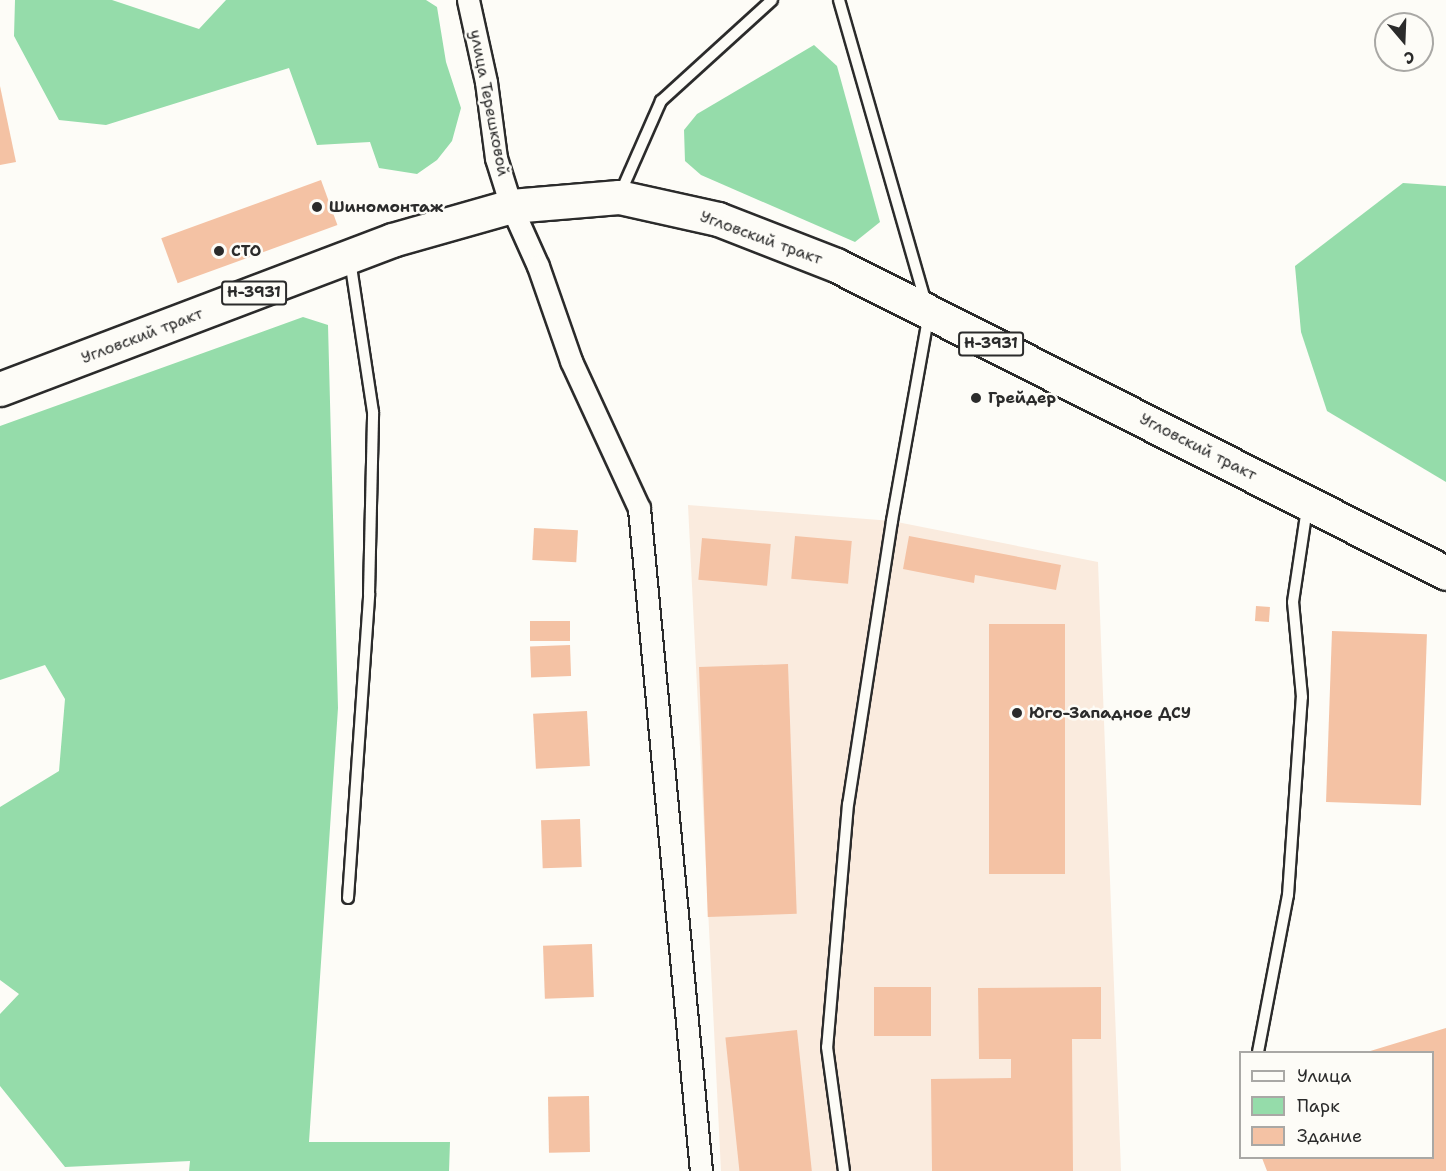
<!DOCTYPE html>
<meta charset="utf-8">
<style>
body{margin:0}
#map{position:relative;width:1446px;height:1171px;overflow:hidden;background:#fdfcf7;font-family:"Shantell Sans",sans-serif}
div>[style]{position:absolute}
[style*='--x']{left:calc(var(--x)*1px);top:calc(var(--y)*1px);width:calc(var(--w)*1px);rotate:calc(var(--a)*1deg)}
.built>*{inset:0;background:#faebde}
.green>*{inset:0;background:#95dcaa}
.building>*{inset:0;background:#f4c2a4;transform-origin:0 0}
.roads{filter:drop-shadow(2px 0 #2b2b2b) drop-shadow(-2px 0 #2b2b2b) drop-shadow(0 2px #2b2b2b) drop-shadow(0 -2px #2b2b2b)}
.lane>*{height:10px;margin:-5px;padding:0 5px;transform-origin:5px;border-radius:5px;background:#fdfcf7}
.street>*{height:21px;margin:-10.5px;padding:0 10.5px;transform-origin:10.5px;border-radius:10.5px;background:#fdfcf7}
.highway>*{height:33px;margin:-16.5px;padding:0 16.5px;transform-origin:16.5px;border-radius:16.5px;background:#fdfcf7}
.dots>*{width:16px;height:16px;translate:-50% -50%;box-sizing:border-box;border:3px solid #fdfcf7;border-radius:50%}
span{translate:-50% -50%;white-space:nowrap;text-align:center;line-height:1.15;-webkit-text-stroke:5px #fdfcf7;paint-order:stroke}
.shield-label span{padding:2px 4px;background:#fdfcf7;border:2px solid;border-radius:4px;-webkit-text-stroke-width:0}
.shield-label{font-size:15px;color:#2b2b2b;font-weight:700}
.street-label{font-size:16px;color:#2b2b2b}
.poi-label{font-size:16px;color:#2b2b2b;font-weight:700}
.left{translate:0 -50%;text-align:left}
.legend{position:absolute;left:1239px;top:1051px;width:195px;height:108px;box-sizing:border-box;background:#fdfcf7;border:2px solid #a9a8a5;margin:0;padding:8px 10px;list-style:none;font-size:18px;color:#2b2b2b}
.legend li{display:flex;align-items:center;gap:12px;height:30px}
.legend b{width:30px;border:2px solid #a9a8a5}
.north{position:absolute;left:1374px;top:12px;width:60px;height:60px;box-sizing:border-box;background:#fdfcf7;border:2px solid #a9a8a5;border-radius:50%;rotate:161deg;font-size:16px;font-weight:700;line-height:24px;text-align:center;color:#2b2b2b}
.north::after{content:'';display:block;margin:auto;width:21px;height:27px;background:#2b2b2b;clip-path:polygon(50% 0,100% 100%,50% 72%,0 100%)}
</style>
<div id="map">
<div class="built">
<div style="clip-path:polygon(688px 505px,892px 521px,1098px 562px,1121px 1171px,721px 1171px)"></div>
</div>
<div class="green">
<div style="clip-path:polygon(15px 0,112px 0,199px 29px,226px 0,426px 0,437px 7px,446px 62px,461px 108px,452px 141px,437px 160px,417px 174px,379px 168px,370px 142px,317px 145px,289px 68px,106px 125px,59px 120px,14px 36px)"></div>
<div style="clip-path:polygon(814px 45px,837px 66px,880px 222px,855px 242px,701px 175px,685px 161px,684px 130px,697px 114px)"></div>
<div style="clip-path:polygon(1403px 183px,1446px 186px,1446px 482px,1327px 411px,1301px 332px,1295px 266px)"></div>
<div style="clip-path:polygon(303px 317px,328px 325px,338px 708px,309px 1142px,450px 1142px,449px 1171px,189px 1171px,190px 1161px,65px 1167px,0 1086px,0 1014px,19px 994px,0 980px,0 807px,59px 771px,65px 699px,45px 665px,0 680px,0 426px)"></div>
</div>
<div class="building">
<div style="clip-path:polygon(0 86px,16px 162px,0 165px)"></div>
<div style="left:321px;top:180px;width:48px;height:170px;rotate:70deg"></div>
<div style="left:534px;top:528px;width:44px;height:32px;rotate:3deg"></div>
<div style="left:795px;top:536px;width:57px;height:43px;rotate:5deg"></div>
<div style="clip-path:polygon(909px 536px,1061px 565px,1056px 590px,975px 575px,974px 583px,903px 569px)"></div>
<div style="left:702px;top:538px;width:69px;height:42px;rotate:5deg"></div>
<div style="left:1256px;top:606px;width:14px;height:15px;rotate:4deg"></div>
<div style="left:570px;top:621px;width:20px;height:40px;rotate:90deg"></div>
<div style="left:1065px;top:624px;width:250px;height:76px;rotate:90deg"></div>
<div style="left:1332px;top:631px;width:95px;height:171px;rotate:2deg"></div>
<div style="left:570px;top:645px;width:31px;height:40px;rotate:88deg"></div>
<div style="left:788px;top:664px;width:250px;height:89px;rotate:88deg"></div>
<div style="left:587px;top:711px;width:55px;height:54px;rotate:87deg"></div>
<div style="left:580px;top:819px;width:48px;height:39px;rotate:88deg"></div>
<div style="left:592px;top:944px;width:53px;height:49px;rotate:88deg"></div>
<div style="left:874px;top:987px;width:57px;height:49px"></div>
<div style="clip-path:polygon(1101px 987px,1101px 1039px,1072px 1039px,1073px 1171px,932px 1171px,931px 1079px,1011px 1078px,1011px 1059px,979px 1059px,978px 988px)"></div>
<div style="clip-path:polygon(1446px 1028px,1446px 1171px,1267px 1171px,1262px 1158px,1432px 1158px,1432px 1052px,1367px 1052px)"></div>
<div style="left:797px;top:1030px;width:142px;height:72px;rotate:84deg"></div>
<div style="left:589px;top:1096px;width:56px;height:41px;rotate:89deg"></div>
</div>
<div class="roads">
<div class="lane">
<div style="--x:839;--y:0;--w:326;--a:74"></div>
<div style="--x:929;--y:313;--w:211;--a:100.1"></div>
<div style="--x:892;--y:521;--w:286;--a:98.8"></div>
<div style="--x:848;--y:804;--w:244;--a:94.9"></div>
<div style="--x:827;--y:1047;--w:125;--a:82.2"></div>
<div style="--x:620;--y:194;--w:102;--a:-66.2"></div>
<div style="--x:661;--y:101;--w:150;--a:-42.3"></div>
<div style="--x:348;--y:898;--w:305;--a:-86"></div>
<div style="--x:369;--y:594;--w:182;--a:-88.7"></div>
<div style="--x:373;--y:412;--w:154;--a:-98.6"></div>
<div style="--x:1258;--y:1052;--w:160;--a:-79.2"></div>
<div style="--x:1288;--y:895;--w:198;--a:-86"></div>
<div style="--x:1302;--y:697;--w:95;--a:-95.4"></div>
<div style="--x:1293;--y:602;--w:95;--a:-81.5"></div>
</div>
<div class="street">
<div style="--x:468;--y:0;--w:84;--a:77.6"></div>
<div style="--x:486;--y:82;--w:77;--a:82.5"></div>
<div style="--x:496;--y:158;--w:50;--a:72.6"></div>
<div style="--x:511;--y:206;--w:66;--a:65.8"></div>
<div style="--x:538;--y:266;--w:101;--a:70.8"></div>
<div style="--x:571;--y:361;--w:162;--a:65.2"></div>
<div style="--x:639;--y:508;--w:666;--a:84.66"></div>
</div>
<div class="highway">
<div style="--x:0;--y:389;--w:419;--a:-20.8"></div>
<div style="--x:392;--y:240;--w:124;--a:-15.9"></div>
<div style="--x:511;--y:206;--w:108;--a:-4.8"></div>
<div style="--x:619;--y:197;--w:101;--a:12.5"></div>
<div style="--x:718;--y:219;--w:127;--a:21.3"></div>
<div style="--x:836;--y:265;--w:683;--a:26.79"></div>
</div>
</div>
<div class="dots">
<div style="left:317px;top:207px;background:#2b2b2b"></div>
<div style="left:219px;top:251px;background:#2b2b2b"></div>
<div style="left:976px;top:398px;background:#2b2b2b"></div>
<div style="left:1017px;top:713px;background:#2b2b2b"></div>
</div>
<div class="shield-label">
<span style="left:254px;top:293px">Н-3931</span>
<span style="left:991px;top:344px">Н-3931</span>
</div>
<div class="street-label">
<span style="left:489px;top:103px;rotate:79deg">улица Терешковой</span>
<span style="left:761px;top:238px;rotate:20deg">Угловский тракт</span>
<span style="left:142px;top:336px;rotate:-21deg">Угловский тракт</span>
<span style="left:1198px;top:447px;rotate:27deg">Угловский тракт</span>
</div>
<div class="poi-label">
<span class="left" style="left:329px;top:207px">Шиномонтаж</span>
<span class="left" style="left:231px;top:251px">СТО</span>
<span class="left" style="left:988px;top:398px">Грейдер</span>
<span class="left" style="left:1029px;top:713px">Юго-Западное ДСУ</span>
</div>
<ul class="legend">
<li><b style="height:8px;background:#fdfcf7"></b>Улица</li>
<li><b style="height:16px;background:#95dcaa"></b>Парк</li>
<li><b style="height:16px;background:#f4c2a4"></b>Здание</li>
</ul>
<div class="north">С</div>
</div>
